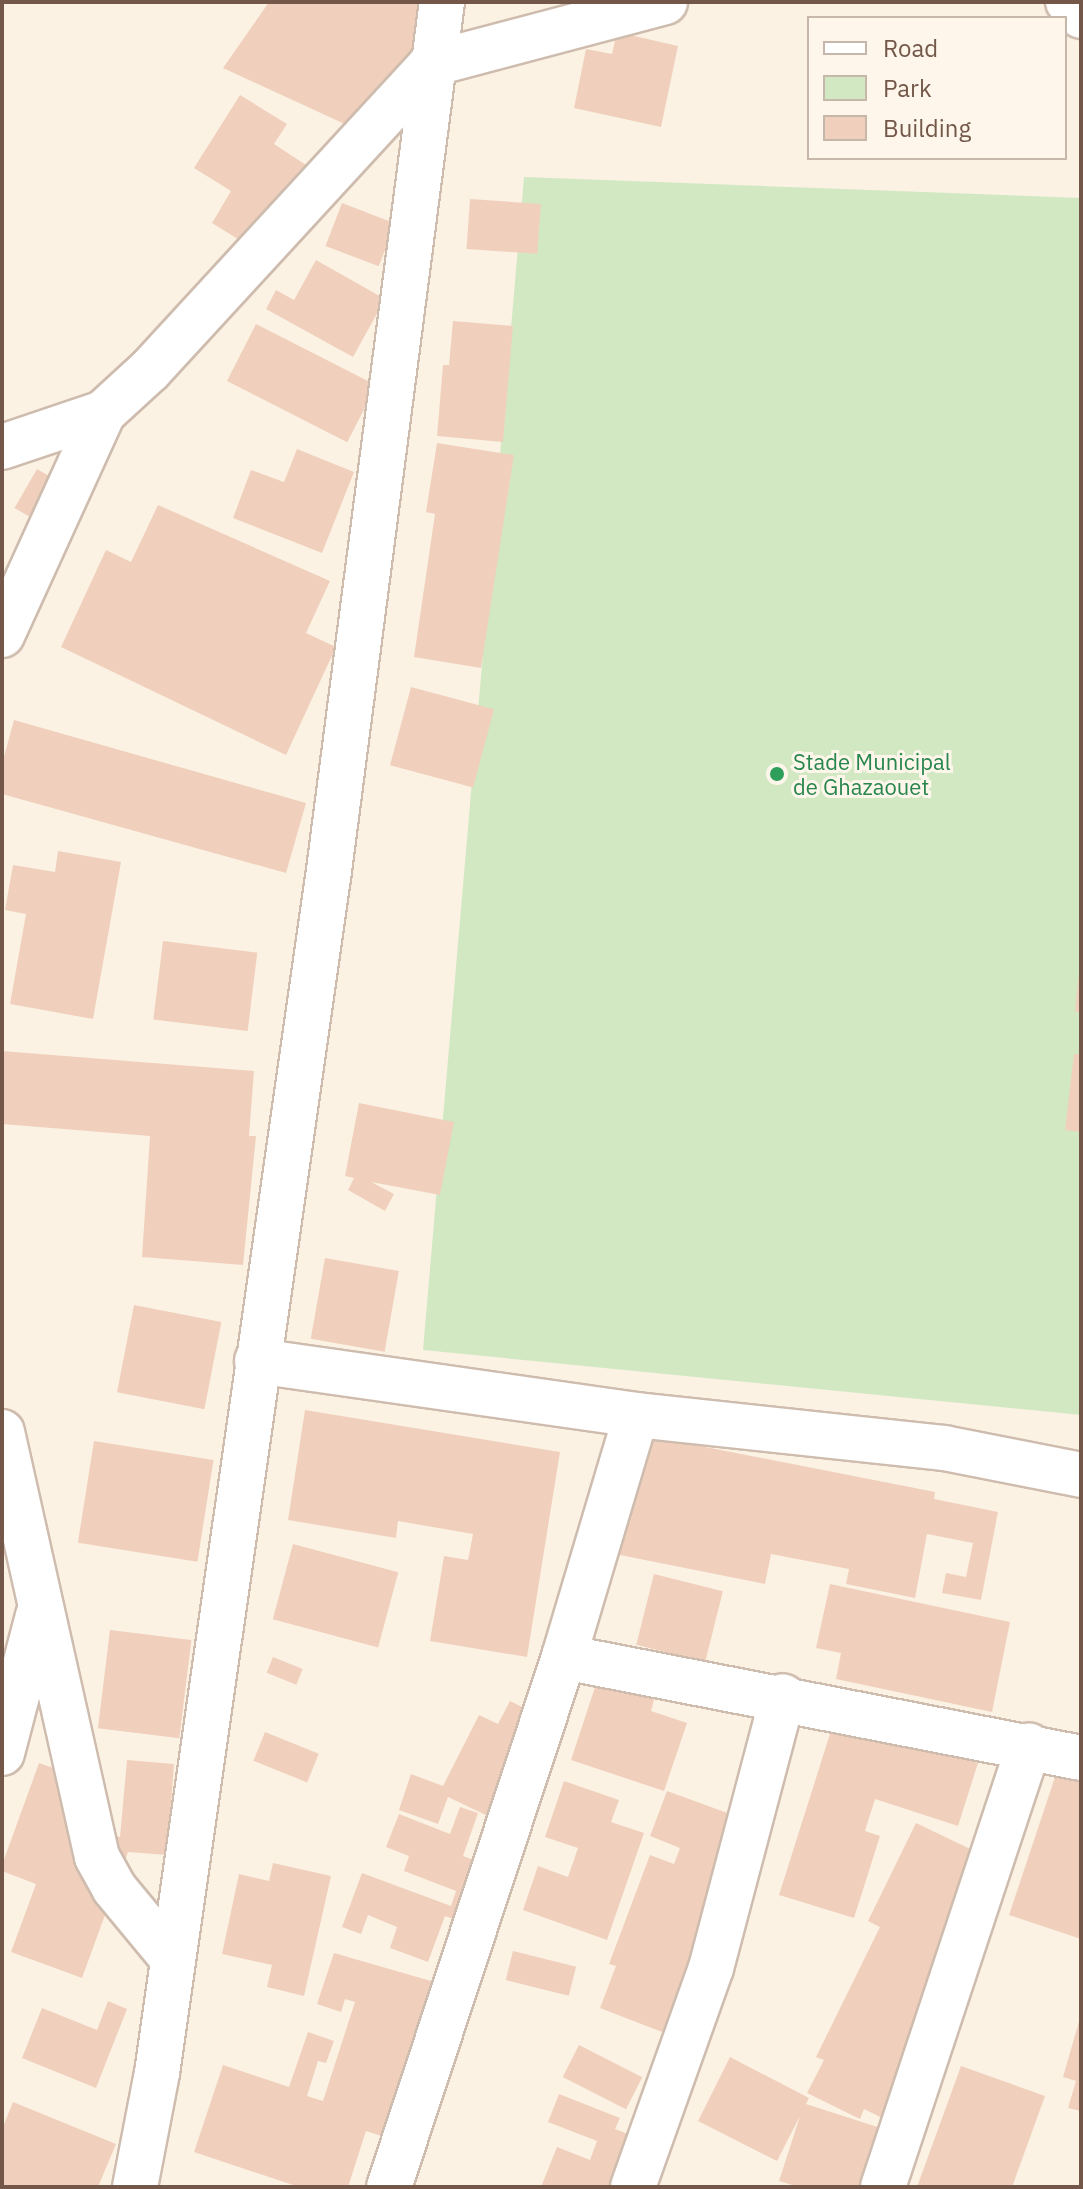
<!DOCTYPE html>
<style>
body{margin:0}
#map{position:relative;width:1083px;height:2189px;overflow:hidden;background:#fbf2e4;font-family:"IBM Plex Sans",sans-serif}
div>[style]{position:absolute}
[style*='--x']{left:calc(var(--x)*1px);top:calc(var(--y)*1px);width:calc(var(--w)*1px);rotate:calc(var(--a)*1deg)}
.green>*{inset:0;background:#d2e8c3}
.building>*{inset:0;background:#f0d0bc;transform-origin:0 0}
.roads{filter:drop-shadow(2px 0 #cebcae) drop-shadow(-2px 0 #cebcae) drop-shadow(0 2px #cebcae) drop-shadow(0 -2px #cebcae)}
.minor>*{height:44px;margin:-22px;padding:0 22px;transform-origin:22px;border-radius:22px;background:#fff}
.dots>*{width:22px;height:22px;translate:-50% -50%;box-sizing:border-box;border:4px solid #fef6ea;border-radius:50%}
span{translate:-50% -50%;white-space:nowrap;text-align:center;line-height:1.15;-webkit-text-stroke:6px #fef6ea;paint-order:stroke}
.leisure-label{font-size:22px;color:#27864d}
.left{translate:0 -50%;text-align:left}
.frame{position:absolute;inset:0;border:4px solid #73584a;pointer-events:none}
.legend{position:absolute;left:807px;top:16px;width:260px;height:144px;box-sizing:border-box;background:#fef6ea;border:2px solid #c6b7aa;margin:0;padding:10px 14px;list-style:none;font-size:24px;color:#73584a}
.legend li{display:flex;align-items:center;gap:16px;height:40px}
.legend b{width:40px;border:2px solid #c6b7aa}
</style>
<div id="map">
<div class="green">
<div style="clip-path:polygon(524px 177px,1081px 198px,1081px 1415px,423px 1350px)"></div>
</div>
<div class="building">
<div style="clip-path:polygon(269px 2px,440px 2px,436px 26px,362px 132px,223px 68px)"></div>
<div style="clip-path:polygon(617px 32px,678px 46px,661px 127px,574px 108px,586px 49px,612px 54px)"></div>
<div style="clip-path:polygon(240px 95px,287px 124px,274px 144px,306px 165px,254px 249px,212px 223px,231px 191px,194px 168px)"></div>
<div style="left:470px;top:199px;width:71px;height:50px;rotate:4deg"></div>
<div style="left:342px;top:203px;width:57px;height:46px;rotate:21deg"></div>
<div style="clip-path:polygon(316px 260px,385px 299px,353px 357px,266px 309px,276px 290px,294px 300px)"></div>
<div style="clip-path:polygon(453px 321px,513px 326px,503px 442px,437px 436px,443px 365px,449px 365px)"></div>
<div style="left:256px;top:324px;width:135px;height:64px;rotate:27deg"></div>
<div style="clip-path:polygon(437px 443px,514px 455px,481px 668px,414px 657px,435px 514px,426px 512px)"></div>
<div style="clip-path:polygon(297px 449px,354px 472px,322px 553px,233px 518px,251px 470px,284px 482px)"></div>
<div style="left:37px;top:469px;width:34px;height:45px;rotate:30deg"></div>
<div style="clip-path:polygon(158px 505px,330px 581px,306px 633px,336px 647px,286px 755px,61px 647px,106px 550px,131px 562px)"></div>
<div style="left:411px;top:687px;width:86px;height:81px;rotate:15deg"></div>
<div style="clip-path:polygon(14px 720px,306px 803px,286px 873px,2px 794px,2px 764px)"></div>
<div style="clip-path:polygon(58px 851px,121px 862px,93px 1019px,10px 1004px,26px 914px,5px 910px,13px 865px,55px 872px)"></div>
<div style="left:163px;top:941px;width:95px;height:79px;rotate:7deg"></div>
<div style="clip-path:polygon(1079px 973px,1081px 973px,1081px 1013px,1075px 1011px)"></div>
<div style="clip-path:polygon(2px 1051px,254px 1071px,249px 1136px,256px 1136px,243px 1265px,142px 1257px,150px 1136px,2px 1124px)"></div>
<div style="clip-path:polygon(1074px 1054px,1081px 1054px,1081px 1132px,1065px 1130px)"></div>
<div style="clip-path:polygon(359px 1103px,454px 1122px,440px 1195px,371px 1182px,394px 1194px,385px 1211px,348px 1190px,354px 1178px,345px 1176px)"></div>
<div style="left:325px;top:1258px;width:75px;height:82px;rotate:10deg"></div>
<div style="left:134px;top:1305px;width:89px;height:89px;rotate:11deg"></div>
<div style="clip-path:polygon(305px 1410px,560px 1452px,527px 1657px,430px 1641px,444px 1556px,468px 1560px,473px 1534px,398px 1521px,396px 1538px,288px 1520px)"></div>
<div style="clip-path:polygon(634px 1433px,935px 1492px,934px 1499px,998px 1512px,981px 1600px,942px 1593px,946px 1573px,966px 1577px,973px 1543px,927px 1534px,915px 1598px,846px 1584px,849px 1569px,771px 1554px,765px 1584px,610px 1553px)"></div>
<div style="left:94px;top:1441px;width:121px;height:103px;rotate:9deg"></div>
<div style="left:293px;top:1544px;width:109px;height:78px;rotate:15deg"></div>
<div style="left:654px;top:1574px;width:71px;height:73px;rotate:14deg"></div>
<div style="clip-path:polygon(830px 1584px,1010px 1622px,992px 1712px,836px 1679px,841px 1653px,816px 1648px)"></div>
<div style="left:110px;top:1630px;width:82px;height:99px;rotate:7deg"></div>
<div style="left:273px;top:1657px;width:32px;height:17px;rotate:22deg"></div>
<div style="clip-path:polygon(598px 1678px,655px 1696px,651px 1711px,687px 1723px,664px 1791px,571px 1760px)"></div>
<div style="clip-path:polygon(510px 1701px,542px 1717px,492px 1818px,448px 1797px,438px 1824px,399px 1810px,411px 1774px,443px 1786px,479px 1715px,498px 1724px)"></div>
<div style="clip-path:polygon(835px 1718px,978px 1763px,958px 1826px,875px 1799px,865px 1831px,880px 1836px,854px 1918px,779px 1895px)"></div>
<div style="left:265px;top:1732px;width:58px;height:31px;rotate:22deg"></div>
<div style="clip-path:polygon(1062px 1756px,1081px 1762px,1081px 1939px,1009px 1915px)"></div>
<div style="clip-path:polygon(127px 1760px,174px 1764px,167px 1855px,128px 1852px,82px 1978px,11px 1952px,36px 1884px,2px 1871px,2px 1865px,39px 1763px,82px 1778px,68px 1818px,120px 1837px)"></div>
<div style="clip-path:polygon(564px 1781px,619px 1800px,611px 1822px,644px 1833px,607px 1940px,523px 1910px,538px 1866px,568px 1877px,578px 1848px,545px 1837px)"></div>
<div style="clip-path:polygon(667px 1791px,755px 1823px,675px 2037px,600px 2008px,616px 1966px,609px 1964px,650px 1855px,674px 1864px,680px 1848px,650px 1836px)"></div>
<div style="clip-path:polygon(460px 1807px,478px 1813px,463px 1856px,490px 1866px,468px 1924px,445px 1916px,428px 1962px,390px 1948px,397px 1927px,368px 1915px,361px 1934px,342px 1927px,362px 1873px,451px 1906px,456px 1891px,404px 1871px,409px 1856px,386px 1847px,399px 1814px,450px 1834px)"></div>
<div style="clip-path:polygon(916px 1823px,987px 1857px,884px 2119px,864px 2109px,860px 2119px,807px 2093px,824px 2060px,816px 2057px,880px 1927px,868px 1921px)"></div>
<div style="clip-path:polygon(273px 1863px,331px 1876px,304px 1996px,267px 1987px,272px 1965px,222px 1954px,239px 1874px,269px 1881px)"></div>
<div style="left:513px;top:1951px;width:65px;height:30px;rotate:14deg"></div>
<div style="clip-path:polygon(334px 1953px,445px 1985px,394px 2140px,366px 2131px,348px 2187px,299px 2187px,194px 2152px,223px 2065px,289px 2087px,308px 2032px,334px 2041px,326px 2063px,318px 2061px,307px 2096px,323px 2101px,355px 2002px,345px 1999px,341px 2012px,317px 2004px)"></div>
<div style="clip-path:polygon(108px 2001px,127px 2009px,96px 2088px,22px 2058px,42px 2008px,97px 2030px)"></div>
<div style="clip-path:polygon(1080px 2018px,1081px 2018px,1081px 2111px,1068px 2108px,1076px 2081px,1063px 2077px)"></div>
<div style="left:579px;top:2045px;width:71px;height:36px;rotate:27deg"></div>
<div style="clip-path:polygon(730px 2057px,809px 2098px,806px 2104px,890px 2131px,872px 2187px,799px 2187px,779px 2181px,800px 2116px,777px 2161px,698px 2121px)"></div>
<div style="clip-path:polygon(961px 2066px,1045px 2096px,1012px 2187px,917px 2187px)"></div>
<div style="clip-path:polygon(559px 2094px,620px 2118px,615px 2129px,648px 2142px,630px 2187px,541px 2187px,557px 2147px,590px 2160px,597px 2141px,548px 2122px)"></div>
<div style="clip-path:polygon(13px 2102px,116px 2144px,98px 2187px,2px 2187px,2px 2129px)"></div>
</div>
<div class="roads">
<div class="minor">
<div style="--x:1068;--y:2;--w:19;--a:47"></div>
<div style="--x:2;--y:447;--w:107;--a:-18.6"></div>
<div style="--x:103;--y:413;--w:64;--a:-42.5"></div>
<div style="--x:150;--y:370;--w:415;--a:-47.4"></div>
<div style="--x:431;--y:64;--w:242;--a:-14.8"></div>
<div style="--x:2;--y:635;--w:244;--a:-65.5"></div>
<div style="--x:257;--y:1361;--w:383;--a:8.1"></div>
<div style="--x:636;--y:1415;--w:310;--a:6.1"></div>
<div style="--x:944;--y:1448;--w:140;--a:11.1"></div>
<div style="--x:2;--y:1432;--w:435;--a:77.4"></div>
<div style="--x:97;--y:1857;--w:35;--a:61"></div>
<div style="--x:114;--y:1888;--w:91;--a:50.4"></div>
<div style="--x:564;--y:1657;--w:527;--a:11.05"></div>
<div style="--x:2;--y:1753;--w:142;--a:-75.3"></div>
<div style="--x:135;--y:2187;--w:116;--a:-79.1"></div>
<div style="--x:157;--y:2073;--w:1207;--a:-81.86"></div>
<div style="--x:328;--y:878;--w:883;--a:-82.59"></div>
<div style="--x:389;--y:2187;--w:558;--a:-71.73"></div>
<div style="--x:564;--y:1657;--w:252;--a:-73.4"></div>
<div style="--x:633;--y:2187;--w:232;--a:-70.4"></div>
<div style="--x:711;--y:1968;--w:281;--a:-75.2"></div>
<div style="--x:883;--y:2187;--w:465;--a:-71.7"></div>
</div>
</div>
<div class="dots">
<div style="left:777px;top:774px;background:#2e9e5b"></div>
</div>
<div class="leisure-label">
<span class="left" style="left:793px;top:774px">Stade Municipal<br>de Ghazaouet</span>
</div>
<div class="frame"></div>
<ul class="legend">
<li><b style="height:10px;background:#fff"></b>Road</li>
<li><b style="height:22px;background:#d2e8c3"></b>Park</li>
<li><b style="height:22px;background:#f0d0bc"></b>Building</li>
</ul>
</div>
